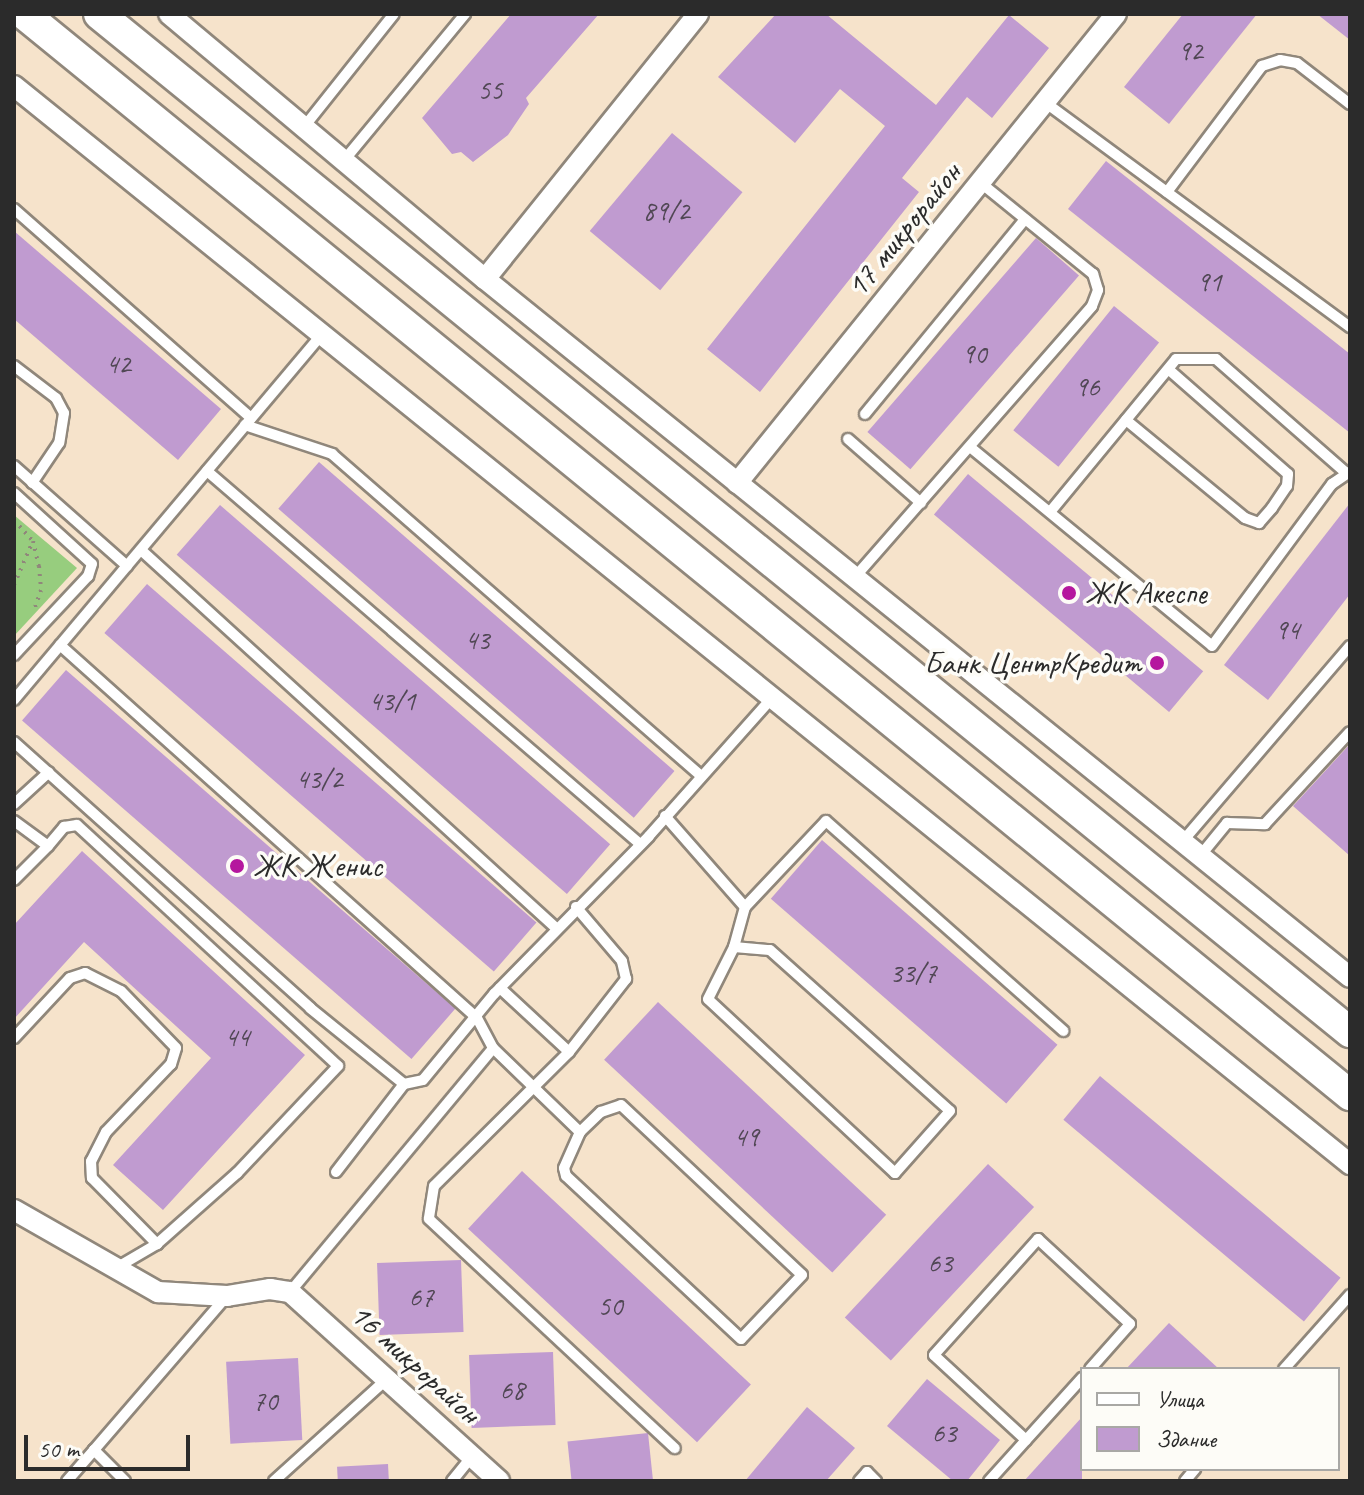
<!DOCTYPE html>
<meta charset="utf-8">
<style>
body{margin:0}
#map{position:relative;width:1364px;height:1495px;overflow:hidden;background:#f6e3cb;font-family:Caveat,sans-serif}
div>[style]{position:absolute}
[style*='--x']{left:calc(var(--x)*1px);top:calc(var(--y)*1px);width:calc(var(--w)*1px);rotate:calc(var(--a)*1deg)}
.green>*{inset:0;background:#97cd7e}
.building>*{inset:0;background:#c09bd0;transform-origin:0 0}
.path>*{height:4px;margin-top:-2px;transform-origin:0;background:repeating-linear-gradient(90deg,#90877b 0 2px,transparent 0 8px)}
.roads{filter:drop-shadow(2px 0 #90877b) drop-shadow(-2px 0 #90877b) drop-shadow(0 2px #90877b) drop-shadow(0 -2px #90877b)}
.lane>*{height:10px;margin:-5px;padding:0 5px;transform-origin:5px;border-radius:5px;background:#fff}
.street>*{height:20px;margin:-10px;padding:0 10px;transform-origin:10px;border-radius:10px;background:#fff}
.secondary>*{height:30px;margin:-15px;padding:0 15px;transform-origin:15px;border-radius:15px;background:#fff}
.dots>*{width:22px;height:22px;translate:-50% -50%;box-sizing:border-box;border:4px solid #fdfcf7;border-radius:50%}
span{translate:-50% -50%;white-space:nowrap;text-align:center;line-height:1.15;-webkit-text-stroke:7px #fdfcf7;paint-order:stroke}
.number-label{font-size:28px;color:#504754}
.number-label span{-webkit-text-stroke-width:0}
.street-label{font-size:32px;color:#2b2b2b}
.poi-label{font-size:32px;color:#2b2b2b}
.left{translate:0 -50%;text-align:left}
.right{translate:-100% -50%;text-align:right}
.frame{position:absolute;inset:0;border:16px solid #2b2b2b;pointer-events:none}
.legend{position:absolute;left:1080px;top:1367px;width:260px;height:104px;box-sizing:border-box;background:#fdfcf7;border:2px solid #a9a8a5;margin:0;padding:10px 14px;list-style:none;font-size:24px;color:#2b2b2b}
.legend li{display:flex;align-items:center;gap:16px;height:40px}
.legend b{width:40px;border:2px solid #a9a8a5}
.scale{position:absolute;left:24px;top:1435px;width:166px;height:36px;box-sizing:border-box;border:4px solid #2b2b2b;border-top:0;padding-left:10px;font-size:24px;line-height:28px;white-space:nowrap;color:#2b2b2b;-webkit-text-stroke:6px #fdfcf7;paint-order:stroke}
</style>
<div id="map">
<div class="green">
<div style="clip-path:polygon(14px 515px,77px 568px,14px 636px)"></div>
</div>
<div class="building">
<div style="clip-path:polygon(511px 14px,599px 14px,526px 98px,529px 104px,508px 135px,473px 162px,461px 152px,452px 154px,422px 118px)"></div>
<div style="clip-path:polygon(776px 14px,826px 14px,936px 105px,1009px 15px,1049px 48px,992px 118px,967px 97px,902px 178px,919px 192px,760px 392px,707px 349px,885px 126px,840px 89px,795px 143px,718px 77px)"></div>
<div style="clip-path:polygon(1183px 14px,1257px 14px,1169px 124px,1124px 87px)"></div>
<div style="clip-path:polygon(1317px 14px,1350px 14px,1350px 40px)"></div>
<div style="left:672px;top:133px;width:92px;height:128px;rotate:40deg"></div>
<div style="clip-path:polygon(1106px 161px,1350px 354px,1350px 433px,1068px 209px)"></div>
<div style="clip-path:polygon(14px 231px,221px 409px,178px 460px,14px 319px)"></div>
<div style="left:1036px;top:238px;width:57px;height:257px;rotate:41deg"></div>
<div style="left:1114px;top:306px;width:58px;height:160px;rotate:39deg"></div>
<div style="left:319px;top:462px;width:471px;height:62px;rotate:41deg"></div>
<div style="left:968px;top:474px;width:307px;height:53px;rotate:40deg"></div>
<div style="clip-path:polygon(1350px 503px,1350px 594px,1268px 700px,1224px 665px)"></div>
<div style="left:220px;top:505px;width:517px;height:66px;rotate:41deg"></div>
<div style="left:147px;top:584px;width:516px;height:65px;rotate:41deg"></div>
<div style="left:66px;top:670px;width:516px;height:67px;rotate:41deg"></div>
<div style="clip-path:polygon(1350px 744px,1350px 856px,1293px 806px)"></div>
<div style="left:822px;top:840px;width:312px;height:78px;rotate:41deg"></div>
<div style="clip-path:polygon(82px 851px,305px 1055px,163px 1210px,113px 1165px,211px 1058px,84px 942px,14px 1019px,14px 925px)"></div>
<div style="left:658px;top:1002px;width:312px;height:79px;rotate:43deg"></div>
<div style="left:1100px;top:1076px;width:314px;height:57px;rotate:40deg"></div>
<div style="left:988px;top:1164px;width:63px;height:210px;rotate:43deg"></div>
<div style="left:522px;top:1171px;width:313px;height:79px;rotate:43deg"></div>
<div style="left:461px;top:1260px;width:72px;height:84px;rotate:88deg"></div>
<div style="clip-path:polygon(1169px 1323px,1219px 1369px,1126px 1369px)"></div>
<div style="left:553px;top:1352px;width:73px;height:84px;rotate:88deg"></div>
<div style="left:298px;top:1358px;width:82px;height:72px;rotate:87deg"></div>
<div style="clip-path:polygon(927px 1379px,1000px 1440px,967px 1481px,953px 1481px,887px 1426px)"></div>
<div style="clip-path:polygon(807px 1407px,855px 1448px,826px 1481px,745px 1481px)"></div>
<div style="clip-path:polygon(1082px 1417px,1082px 1481px,1024px 1481px)"></div>
<div style="left:648px;top:1433px;width:48px;height:81px;rotate:84deg"></div>
<div style="left:388px;top:1464px;width:17px;height:51px;rotate:87deg"></div>
</div>
<div class="path">
<div style="--x:14;--y:520;--w:28;--a:48"></div>
<div style="--x:33;--y:541;--w:26;--a:77"></div>
<div style="--x:39;--y:566;--w:24;--a:85"></div>
<div style="--x:41;--y:590;--w:21;--a:109"></div>
<div style="--x:14;--y:585;--w:46;--a:-66.8"></div>
</div>
<div class="roads">
<div class="lane">
<div style="--x:1046;--y:103;--w:378;--a:36.4"></div>
<div style="--x:304;--y:127;--w:144;--a:-51.5"></div>
<div style="--x:346;--y:158;--w:187;--a:-50.4"></div>
<div style="--x:1167;--y:192;--w:158;--a:-53"></div>
<div style="--x:1262;--y:66;--w:19;--a:-18"></div>
<div style="--x:1280;--y:60;--w:17;--a:10"></div>
<div style="--x:1297;--y:63;--w:67;--a:37.7"></div>
<div style="--x:14;--y:209;--w:316;--a:41.4"></div>
<div style="--x:14;--y:366;--w:53;--a:37.3"></div>
<div style="--x:56;--y:398;--w:17;--a:62"></div>
<div style="--x:64;--y:413;--w:30;--a:99"></div>
<div style="--x:59;--y:443;--w:48;--a:124"></div>
<div style="--x:865;--y:414;--w:252;--a:-50.6"></div>
<div style="--x:1126;--y:420;--w:154;--a:39.5"></div>
<div style="--x:1245;--y:518;--w:15;--a:20"></div>
<div style="--x:1259;--y:523;--w:20;--a:-49"></div>
<div style="--x:1272;--y:508;--w:27;--a:-56"></div>
<div style="--x:1287;--y:486;--w:12;--a:-85"></div>
<div style="--x:1288;--y:474;--w:159;--a:-138.8"></div>
<div style="--x:245;--y:425;--w:92;--a:18.4"></div>
<div style="--x:332;--y:454;--w:488;--a:41.1"></div>
<div style="--x:848;--y:439;--w:97;--a:41.2"></div>
<div style="--x:970;--y:447;--w:313;--a:39.4"></div>
<div style="--x:1212;--y:646;--w:202;--a:-53.5"></div>
<div style="--x:1332;--y:484;--w:22;--a:-34"></div>
<div style="--x:14;--y:466;--w:151;--a:41.5"></div>
<div style="--x:207;--y:471;--w:572;--a:40.74"></div>
<div style="--x:14;--y:493;--w:105;--a:42.3"></div>
<div style="--x:92;--y:564;--w:13;--a:108"></div>
<div style="--x:88;--y:576;--w:108;--a:133.1"></div>
<div style="--x:1050;--y:512;--w:198;--a:-50.5"></div>
<div style="--x:1176;--y:359;--w:40;--a:0"></div>
<div style="--x:1216;--y:359;--w:171;--a:41.2"></div>
<div style="--x:141;--y:550;--w:561;--a:42.33"></div>
<div style="--x:855;--y:577;--w:360;--a:-48.8"></div>
<div style="--x:1092;--y:306;--w:17;--a:-69"></div>
<div style="--x:1098;--y:290;--w:17;--a:-107"></div>
<div style="--x:1093;--y:274;--w:144;--a:-140.9"></div>
<div style="--x:60;--y:645;--w:559;--a:41.81"></div>
<div style="--x:477;--y:1018;--w:34;--a:62"></div>
<div style="--x:493;--y:1048;--w:121;--a:44"></div>
<div style="--x:14;--y:700;--w:478;--a:-49.9"></div>
<div style="--x:14;--y:742;--w:398;--a:41.9"></div>
<div style="--x:310;--y:1008;--w:121;--a:39"></div>
<div style="--x:404;--y:1084;--w:19;--a:-12"></div>
<div style="--x:423;--y:1080;--w:112;--a:-50.5"></div>
<div style="--x:494;--y:994;--w:221;--a:-45.5"></div>
<div style="--x:649;--y:836;--w:185;--a:-48.3"></div>
<div style="--x:14;--y:804;--w:47;--a:-42.4"></div>
<div style="--x:665;--y:816;--w:121;--a:48.7"></div>
<div style="--x:745;--y:907;--w:41;--a:105.4"></div>
<div style="--x:734;--y:947;--w:36;--a:5"></div>
<div style="--x:770;--y:950;--w:241;--a:41.8"></div>
<div style="--x:950;--y:1111;--w:83;--a:131.6"></div>
<div style="--x:895;--y:1173;--w:255;--a:-137.1"></div>
<div style="--x:708;--y:999;--w:58;--a:-63.4"></div>
<div style="--x:14;--y:821;--w:42;--a:36.3"></div>
<div style="--x:48;--y:846;--w:48;--a:135"></div>
<div style="--x:1182;--y:842;--w:258;--a:-49.4"></div>
<div style="--x:48;--y:846;--w:25;--a:-50"></div>
<div style="--x:64;--y:827;--w:13;--a:-9"></div>
<div style="--x:77;--y:825;--w:355;--a:42.7"></div>
<div style="--x:338;--y:1066;--w:147;--a:133.3"></div>
<div style="--x:237;--y:1173;--w:107;--a:138.4"></div>
<div style="--x:1200;--y:856;--w:43;--a:-50.7"></div>
<div style="--x:1227;--y:823;--w:38;--a:2"></div>
<div style="--x:1265;--y:824;--w:125;--a:-47.3"></div>
<div style="--x:745;--y:907;--w:118;--a:-46.7"></div>
<div style="--x:826;--y:821;--w:317;--a:41.5"></div>
<div style="--x:500;--y:988;--w:94;--a:42.8"></div>
<div style="--x:569;--y:1052;--w:93;--a:-52"></div>
<div style="--x:626;--y:979;--w:18;--a:-103"></div>
<div style="--x:622;--y:961;--w:71;--a:-130.4"></div>
<div style="--x:14;--y:1038;--w:82;--a:-47"></div>
<div style="--x:70;--y:978;--w:16;--a:-18"></div>
<div style="--x:85;--y:973;--w:40;--a:26.6"></div>
<div style="--x:121;--y:991;--w:79;--a:46"></div>
<div style="--x:176;--y:1048;--w:17;--a:107"></div>
<div style="--x:171;--y:1064;--w:94;--a:133.7"></div>
<div style="--x:106;--y:1132;--w:33;--a:117"></div>
<div style="--x:91;--y:1161;--w:17;--a:87"></div>
<div style="--x:92;--y:1178;--w:93;--a:45.4"></div>
<div style="--x:157;--y:1244;--w:48;--a:149.7"></div>
<div style="--x:569;--y:1052;--w:190;--a:135.2"></div>
<div style="--x:434;--y:1186;--w:33;--a:99"></div>
<div style="--x:429;--y:1219;--w:336;--a:43"></div>
<div style="--x:621;--y:1105;--w:248;--a:43.2"></div>
<div style="--x:802;--y:1275;--w:88;--a:133.6"></div>
<div style="--x:741;--y:1339;--w:239;--a:-137"></div>
<div style="--x:566;--y:1176;--w:8;--a:-104"></div>
<div style="--x:564;--y:1168;--w:39;--a:-66"></div>
<div style="--x:580;--y:1132;--w:29;--a:-44"></div>
<div style="--x:601;--y:1112;--w:21;--a:-19"></div>
<div style="--x:336;--y:1172;--w:111;--a:-52.3"></div>
<div style="--x:290;--y:1292;--w:317;--a:-50.2"></div>
<div style="--x:1284;--y:1369;--w:99;--a:-48.3"></div>
<div style="--x:1026;--y:1440;--w:125;--a:-137.3"></div>
<div style="--x:934;--y:1355;--w:156;--a:-48.1"></div>
<div style="--x:1038;--y:1239;--w:125;--a:42.7"></div>
<div style="--x:1130;--y:1324;--w:60;--a:131.6"></div>
<div style="--x:67;--y:1481;--w:41;--a:-48.9"></div>
<div style="--x:125;--y:1481;--w:44;--a:-135"></div>
<div style="--x:94;--y:1450;--w:203;--a:-49.2"></div>
<div style="--x:274;--y:1481;--w:154;--a:-42.1"></div>
<div style="--x:452;--y:1481;--w:32;--a:-51"></div>
<div style="--x:859;--y:1481;--w:12;--a:-48"></div>
<div style="--x:867;--y:1472;--w:13;--a:45"></div>
<div style="--x:989;--y:1481;--w:139;--a:-47.9"></div>
<div style="--x:1185;--y:1481;--w:16;--a:-50"></div>
</div>
<div class="street">
<div style="--x:169;--y:14;--w:412;--a:40"></div>
<div style="--x:485;--y:279;--w:1111;--a:38.9"></div>
<div style="--x:14;--y:86;--w:1717;--a:38.9"></div>
<div style="--x:485;--y:279;--w:340;--a:-51.2"></div>
<div style="--x:737;--y:483;--w:603;--a:-51.06"></div>
<div style="--x:14;--y:1210;--w:166;--a:29.7"></div>
<div style="--x:158;--y:1292;--w:69;--a:3.3"></div>
<div style="--x:227;--y:1296;--w:44;--a:-9.2"></div>
<div style="--x:270;--y:1289;--w:20;--a:9"></div>
<div style="--x:290;--y:1292;--w:282;--a:42.1"></div>
</div>
<div class="secondary">
<div style="--x:24;--y:14;--w:1711;--a:39.19"></div>
<div style="--x:99;--y:14;--w:1613;--a:39.14"></div>
</div>
</div>
<div class="dots">
<div style="left:1069px;top:593px;background:#b5179e"></div>
<div style="left:1157px;top:663px;background:#b5179e"></div>
<div style="left:237px;top:866px;background:#b5179e"></div>
</div>
<div class="number-label">
<span style="left:1190px;top:51px">92</span>
<span style="left:490px;top:90px">55</span>
<span style="left:666px;top:211px">89/2</span>
<span style="left:1209px;top:282px">91</span>
<span style="left:974px;top:354px">90</span>
<span style="left:118px;top:364px">42</span>
<span style="left:1087px;top:387px">96</span>
<span style="left:1287px;top:630px">94</span>
<span style="left:477px;top:640px">43</span>
<span style="left:392px;top:701px">43/1</span>
<span style="left:319px;top:779px">43/2</span>
<span style="left:913px;top:973px">33/7</span>
<span style="left:237px;top:1037px">44</span>
<span style="left:746px;top:1137px">49</span>
<span style="left:940px;top:1263px">63</span>
<span style="left:421px;top:1297px">67</span>
<span style="left:610px;top:1306px">50</span>
<span style="left:512px;top:1390px">68</span>
<span style="left:265px;top:1401px">70</span>
<span style="left:944px;top:1433px">63</span>
</div>
<div class="street-label">
<span style="left:904px;top:230px;rotate:-51deg">17 микрорайон</span>
<span style="left:415px;top:1364px;rotate:42deg">16 микрорайон</span>
</div>
<div class="poi-label">
<span class="left" style="left:1085px;top:593px">ЖК Акеспе</span>
<span class="right" style="left:1141px;top:663px">Банк ЦентрКредит</span>
<span class="left" style="left:253px;top:866px">ЖК Женис</span>
</div>
<div class="frame"></div>
<ul class="legend">
<li><b style="height:10px;background:#fff"></b>Улица</li>
<li><b style="height:22px;background:#c09bd0"></b>Здание</li>
</ul>
<div class="scale">50 m</div>
</div>
